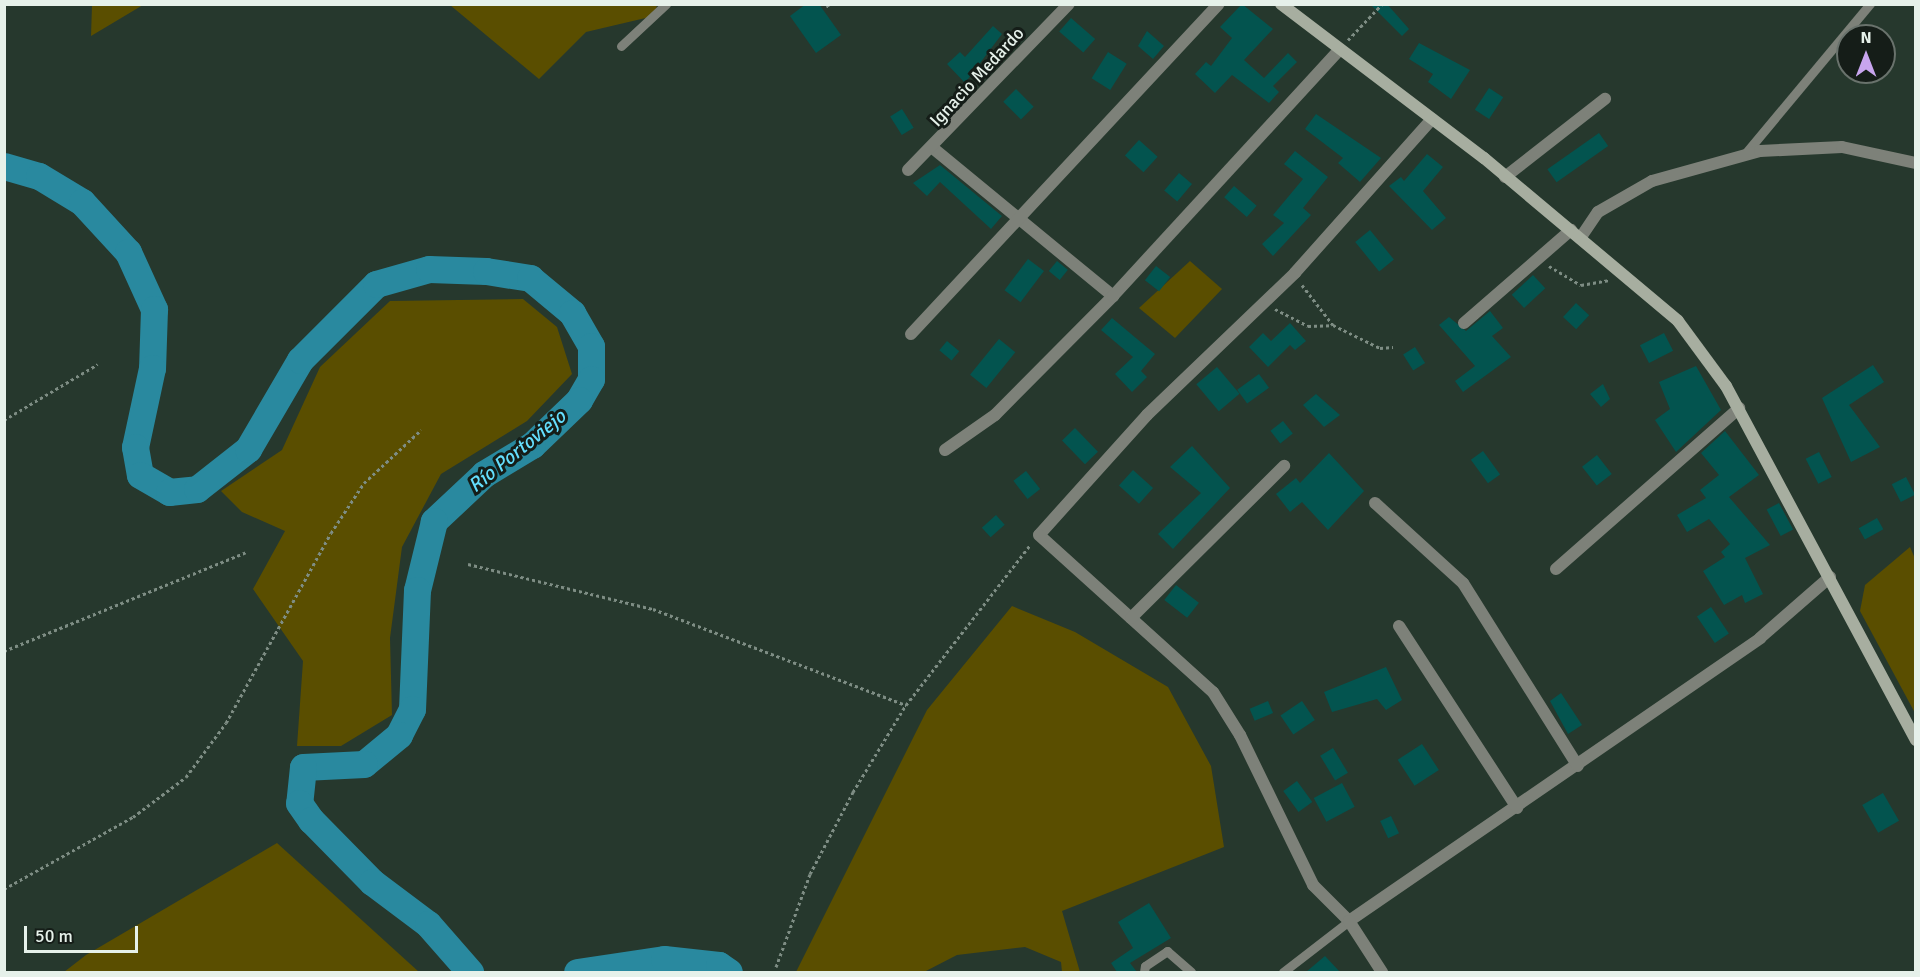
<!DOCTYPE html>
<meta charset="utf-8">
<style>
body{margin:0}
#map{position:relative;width:1920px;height:977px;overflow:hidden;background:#26382d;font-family:Signika,sans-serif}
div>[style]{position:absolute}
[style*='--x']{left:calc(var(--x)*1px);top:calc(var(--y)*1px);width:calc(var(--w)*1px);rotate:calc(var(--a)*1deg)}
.green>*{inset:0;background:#5a4e00}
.river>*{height:27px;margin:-13.5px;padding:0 13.5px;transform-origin:13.5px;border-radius:13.5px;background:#29899f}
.building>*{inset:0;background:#03544f;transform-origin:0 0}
.path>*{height:3px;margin-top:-1.5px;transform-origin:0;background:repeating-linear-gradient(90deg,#7e8d84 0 3px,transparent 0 6px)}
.lane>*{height:9px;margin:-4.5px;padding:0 4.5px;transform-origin:4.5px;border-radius:4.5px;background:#7d8179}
.street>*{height:12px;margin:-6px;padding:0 6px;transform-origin:6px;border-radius:6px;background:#7d8179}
.secondary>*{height:12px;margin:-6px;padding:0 6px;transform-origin:6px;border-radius:6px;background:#a7aea0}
span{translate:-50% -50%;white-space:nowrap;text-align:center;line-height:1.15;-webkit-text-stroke:6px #151d18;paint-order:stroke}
.street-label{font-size:18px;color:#e6f1ea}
.water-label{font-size:20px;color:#64defd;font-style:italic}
.frame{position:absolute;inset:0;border:6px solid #e6f1ea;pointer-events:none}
.north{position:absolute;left:1836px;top:24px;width:60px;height:60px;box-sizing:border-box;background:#151d18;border:2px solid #69726c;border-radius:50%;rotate:0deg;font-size:16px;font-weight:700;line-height:24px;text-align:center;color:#e6f1ea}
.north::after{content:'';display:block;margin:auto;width:21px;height:27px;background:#c8a5ee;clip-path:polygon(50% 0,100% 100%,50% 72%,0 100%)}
.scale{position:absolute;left:24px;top:926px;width:114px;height:27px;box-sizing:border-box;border:3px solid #e6f1ea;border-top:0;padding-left:8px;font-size:18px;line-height:21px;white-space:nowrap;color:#e6f1ea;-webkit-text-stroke:4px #151d18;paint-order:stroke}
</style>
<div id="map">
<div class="green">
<div style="clip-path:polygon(92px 5px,92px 4px,143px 5px,91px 36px)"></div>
<div style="clip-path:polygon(450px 5px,657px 5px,654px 16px,586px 32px,539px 79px)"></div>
<div style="clip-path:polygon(1190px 261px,1222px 289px,1175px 338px,1139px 308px)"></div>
<div style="clip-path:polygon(523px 299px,557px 327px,572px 374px,527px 421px,441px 474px,402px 547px,390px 638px,392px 715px,341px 746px,297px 746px,303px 661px,253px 589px,285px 531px,242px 512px,221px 491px,282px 450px,320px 367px,390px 301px)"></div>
<div style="clip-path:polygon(1910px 547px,1916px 561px,1915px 713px,1860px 611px,1865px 585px)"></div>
<div style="clip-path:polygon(1012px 606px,1075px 632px,1168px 687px,1211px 766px,1224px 847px,1062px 911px,1080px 972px,1062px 972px,1061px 962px,1025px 947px,957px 955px,924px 972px,796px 972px,927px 710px)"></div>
<div style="clip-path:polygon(277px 843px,419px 972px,64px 972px,86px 955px)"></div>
</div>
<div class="river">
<div style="--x:4;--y:166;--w:36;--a:16"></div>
<div style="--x:39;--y:176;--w:50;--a:31.2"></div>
<div style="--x:82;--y:202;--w:68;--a:47.4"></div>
<div style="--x:128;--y:252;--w:63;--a:65.5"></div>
<div style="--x:154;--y:309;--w:59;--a:91.9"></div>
<div style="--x:152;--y:368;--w:81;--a:102.1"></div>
<div style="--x:135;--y:447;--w:28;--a:80"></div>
<div style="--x:140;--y:475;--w:34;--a:30"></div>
<div style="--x:169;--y:492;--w:28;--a:-6"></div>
<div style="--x:197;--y:489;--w:65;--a:-38.1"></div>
<div style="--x:248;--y:449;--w:103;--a:-59.7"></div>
<div style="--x:300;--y:360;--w:107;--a:-45"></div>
<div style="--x:376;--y:284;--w:55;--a:-15.8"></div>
<div style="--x:429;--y:269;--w:57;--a:2"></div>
<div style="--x:486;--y:271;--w:45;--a:9"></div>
<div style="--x:530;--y:278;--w:55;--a:39.8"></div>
<div style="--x:572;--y:313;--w:38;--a:60"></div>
<div style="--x:591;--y:346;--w:33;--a:90"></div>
<div style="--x:591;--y:379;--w:24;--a:120"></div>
<div style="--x:579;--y:400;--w:65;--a:136.2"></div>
<div style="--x:532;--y:445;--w:56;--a:148.9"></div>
<div style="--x:484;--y:474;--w:69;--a:136.8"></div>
<div style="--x:434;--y:521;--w:71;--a:103.8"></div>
<div style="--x:417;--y:590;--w:119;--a:92.4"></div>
<div style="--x:412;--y:709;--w:29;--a:117"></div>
<div style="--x:399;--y:735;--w:45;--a:140.4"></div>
<div style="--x:364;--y:764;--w:61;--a:177.2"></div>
<div style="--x:303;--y:767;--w:36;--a:96"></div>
<div style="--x:299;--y:803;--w:21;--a:55"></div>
<div style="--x:311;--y:820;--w:87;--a:45.5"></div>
<div style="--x:372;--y:882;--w:70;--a:36.9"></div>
<div style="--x:428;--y:924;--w:64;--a:48.8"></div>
<div style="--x:577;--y:972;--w:88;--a:-8.5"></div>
<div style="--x:664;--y:959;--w:55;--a:6.2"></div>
<div style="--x:719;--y:965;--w:12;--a:35"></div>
</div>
<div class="building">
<div style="clip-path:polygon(806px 4px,819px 4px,841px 35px,816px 53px,790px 16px)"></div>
<div style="clip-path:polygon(1242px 4px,1273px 29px,1244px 60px,1264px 78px,1288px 53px,1297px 62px,1273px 86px,1279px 92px,1269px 103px,1232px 75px,1215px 93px,1195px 74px,1206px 62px,1211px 66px,1232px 38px,1220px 27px)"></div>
<div style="clip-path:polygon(1370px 4px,1387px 4px,1409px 29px,1402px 36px)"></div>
<div style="left:1071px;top:18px;width:32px;height:18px;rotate:41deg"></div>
<div style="clip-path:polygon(993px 26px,1002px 34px,965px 83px,947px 64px,960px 52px,965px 57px)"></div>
<div style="clip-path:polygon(1147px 31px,1164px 46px,1153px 59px,1138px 46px)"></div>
<div style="clip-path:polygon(1419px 43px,1470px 70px,1451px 99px,1428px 82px,1433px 74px,1409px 59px)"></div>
<div style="left:1108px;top:52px;width:22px;height:31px;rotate:32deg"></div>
<div style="left:1489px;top:88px;width:17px;height:26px;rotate:33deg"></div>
<div style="left:1016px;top:89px;width:25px;height:18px;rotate:45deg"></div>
<div style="left:902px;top:109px;width:22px;height:14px;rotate:58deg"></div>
<div style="clip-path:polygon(1316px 114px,1381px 158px,1360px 182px,1338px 163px,1343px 158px,1305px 129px)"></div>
<div style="left:1599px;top:133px;width:16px;height:63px;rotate:55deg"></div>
<div style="left:1139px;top:140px;width:25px;height:21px;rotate:42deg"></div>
<div style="clip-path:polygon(1295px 151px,1328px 177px,1303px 208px,1311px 215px,1273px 256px,1262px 244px,1284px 223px,1273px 215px,1303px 179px,1284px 164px)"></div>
<div style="clip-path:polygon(1427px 154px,1443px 167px,1423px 191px,1446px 218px,1432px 230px,1389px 186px,1401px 177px,1404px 181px)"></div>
<div style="clip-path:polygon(940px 165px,1002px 216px,991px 229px,940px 182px,927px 196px,913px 183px)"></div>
<div style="left:1179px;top:173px;width:17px;height:23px;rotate:40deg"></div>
<div style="left:1234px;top:186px;width:30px;height:15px;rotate:41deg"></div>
<div style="left:1370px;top:230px;width:38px;height:19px;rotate:51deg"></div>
<div style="left:1028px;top:259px;width:20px;height:39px;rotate:37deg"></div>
<div style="left:1057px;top:261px;width:14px;height:13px;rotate:39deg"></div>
<div style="left:1156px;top:266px;width:18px;height:18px;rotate:38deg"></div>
<div style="left:1533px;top:275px;width:18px;height:29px;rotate:47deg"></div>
<div style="left:1576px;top:303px;width:18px;height:19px;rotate:43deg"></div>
<div style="clip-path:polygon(1490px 311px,1503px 328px,1492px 336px,1511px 357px,1463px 392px,1455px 381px,1475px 366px,1439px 325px,1449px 317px,1466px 331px)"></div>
<div style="clip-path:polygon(1112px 318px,1155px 354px,1141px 371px,1147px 377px,1132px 392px,1115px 374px,1133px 357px,1101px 330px)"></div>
<div style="clip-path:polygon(1290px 323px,1306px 341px,1295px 350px,1290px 345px,1268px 367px,1249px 347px,1263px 333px,1271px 341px)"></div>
<div style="left:1664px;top:333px;width:20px;height:27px;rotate:63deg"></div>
<div style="left:999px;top:339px;width:21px;height:46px;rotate:39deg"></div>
<div style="left:947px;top:341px;width:16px;height:12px;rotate:40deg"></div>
<div style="left:1415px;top:347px;width:19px;height:14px;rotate:58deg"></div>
<div style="clip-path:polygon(1873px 365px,1884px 382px,1849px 405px,1880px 447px,1851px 462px,1822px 398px)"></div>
<div style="clip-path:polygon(1696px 366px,1721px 410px,1676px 452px,1655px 420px,1670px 409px,1659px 382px)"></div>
<div style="left:1217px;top:367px;width:35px;height:27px;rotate:50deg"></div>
<div style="left:1259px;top:374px;width:17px;height:27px;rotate:54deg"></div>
<div style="clip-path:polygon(1603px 384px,1610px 399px,1601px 407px,1590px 394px)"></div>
<div style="clip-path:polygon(1316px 394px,1340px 415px,1324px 427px,1303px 405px)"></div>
<div style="left:1283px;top:421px;width:16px;height:16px;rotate:52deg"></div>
<div style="left:1075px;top:428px;width:33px;height:18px;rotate:46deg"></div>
<div style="clip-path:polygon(1725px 431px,1759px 475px,1729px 497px,1770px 545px,1745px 558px,1763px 594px,1745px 603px,1742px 595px,1724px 605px,1703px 571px,1725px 557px,1721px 552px,1730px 544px,1709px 519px,1687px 532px,1677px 515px,1706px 498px,1700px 490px,1719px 475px,1701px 453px)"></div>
<div style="clip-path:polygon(1192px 446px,1230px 488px,1173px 549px,1158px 534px,1201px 493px,1170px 467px)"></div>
<div style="left:1483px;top:451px;width:29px;height:15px;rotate:54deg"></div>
<div style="left:1819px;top:452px;width:28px;height:15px;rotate:63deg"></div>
<div style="clip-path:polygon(1329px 453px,1364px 491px,1328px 530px,1302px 502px,1290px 512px,1276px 494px,1296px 478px,1300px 483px)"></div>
<div style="left:1597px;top:455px;width:24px;height:19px;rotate:52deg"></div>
<div style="left:1133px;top:470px;width:27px;height:21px;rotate:42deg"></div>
<div style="left:1026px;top:471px;width:23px;height:16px;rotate:52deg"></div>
<div style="left:1906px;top:477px;width:20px;height:16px;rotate:63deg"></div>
<div style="left:1779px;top:503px;width:30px;height:14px;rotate:62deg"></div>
<div style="left:996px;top:515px;width:13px;height:19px;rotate:48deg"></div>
<div style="left:1877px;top:518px;width:13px;height:21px;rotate:61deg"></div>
<div style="left:1176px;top:585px;width:29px;height:19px;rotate:38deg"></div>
<div style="left:1711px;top:607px;width:32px;height:17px;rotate:56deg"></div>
<div style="clip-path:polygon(1386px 667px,1402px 700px,1386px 710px,1377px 699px,1332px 712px,1324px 692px)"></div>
<div style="clip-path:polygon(1561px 693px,1582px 725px,1568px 734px,1550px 701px)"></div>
<div style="left:1268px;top:701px;width:13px;height:20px;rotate:67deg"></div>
<div style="left:1302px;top:701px;width:23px;height:26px;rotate:56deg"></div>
<div style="left:1422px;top:744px;width:31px;height:29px;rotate:57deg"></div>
<div style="left:1333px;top:748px;width:29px;height:15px;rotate:59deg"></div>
<div style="left:1297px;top:781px;width:26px;height:17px;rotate:54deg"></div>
<div style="left:1342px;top:783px;width:27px;height:32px;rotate:62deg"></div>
<div style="left:1883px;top:793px;width:32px;height:24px;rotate:60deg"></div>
<div style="left:1391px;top:816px;width:19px;height:12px;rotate:65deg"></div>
<div style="clip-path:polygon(1149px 903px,1171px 938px,1130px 963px,1137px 972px,1117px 972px,1111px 963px,1133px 948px,1118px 922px)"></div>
<div style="clip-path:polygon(1325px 956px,1340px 972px,1306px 972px)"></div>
</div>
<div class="path">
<div style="--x:827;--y:4;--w:5;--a:68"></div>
<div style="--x:1348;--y:40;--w:50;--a:-46.6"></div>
<div style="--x:1549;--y:266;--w:37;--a:31"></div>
<div style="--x:1581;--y:285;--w:29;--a:-10"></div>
<div style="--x:1302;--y:285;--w:51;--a:52.2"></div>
<div style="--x:1333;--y:325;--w:52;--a:26.1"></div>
<div style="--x:1380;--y:348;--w:13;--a:-4"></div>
<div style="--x:1275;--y:309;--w:37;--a:27"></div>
<div style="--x:1308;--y:326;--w:24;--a:-2"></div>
<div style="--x:4;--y:420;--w:109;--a:-30.8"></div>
<div style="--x:468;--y:564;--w:190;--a:13.7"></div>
<div style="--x:653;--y:609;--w:271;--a:20.8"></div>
<div style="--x:4;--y:651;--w:261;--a:-22.2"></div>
<div style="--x:4;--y:889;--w:148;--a:-29.2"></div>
<div style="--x:133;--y:817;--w:66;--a:-37"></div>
<div style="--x:186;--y:777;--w:67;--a:-53.5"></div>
<div style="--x:226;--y:723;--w:217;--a:-61.1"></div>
<div style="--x:331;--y:533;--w:60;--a:-56.6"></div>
<div style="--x:364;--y:483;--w:78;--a:-42.9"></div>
<div style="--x:776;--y:967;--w:99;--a:-69.9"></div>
<div style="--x:810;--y:874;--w:93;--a:-62.3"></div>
<div style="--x:853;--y:792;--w:102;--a:-58.7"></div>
<div style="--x:906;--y:705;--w:202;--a:-52.2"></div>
</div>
<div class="lane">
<div style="--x:621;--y:46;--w:62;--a:-43"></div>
<div style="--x:1744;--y:155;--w:197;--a:-50.2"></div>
<div style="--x:1144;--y:972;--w:6;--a:-81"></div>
<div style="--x:1145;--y:966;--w:27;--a:-34"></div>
<div style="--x:1167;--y:951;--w:32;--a:41"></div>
<div style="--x:1283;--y:972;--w:83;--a:-37.7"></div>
</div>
<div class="street">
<div style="--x:1432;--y:119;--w:206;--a:131.7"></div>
<div style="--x:1295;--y:273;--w:205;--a:136.2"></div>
<div style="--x:1147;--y:415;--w:161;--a:132"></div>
<div style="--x:1039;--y:535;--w:234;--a:42.1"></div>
<div style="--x:1213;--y:692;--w:51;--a:57.9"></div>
<div style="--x:1240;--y:735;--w:167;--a:64"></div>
<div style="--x:1313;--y:885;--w:51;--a:45"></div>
<div style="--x:1349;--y:921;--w:499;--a:-34.5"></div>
<div style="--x:1760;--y:638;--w:93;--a:-41.1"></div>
<div style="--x:934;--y:149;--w:232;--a:39.4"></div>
<div style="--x:908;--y:170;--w:231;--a:-45.9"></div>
<div style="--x:1505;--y:177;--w:127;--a:-38"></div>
<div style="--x:1581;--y:237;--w:30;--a:-56"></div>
<div style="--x:1598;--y:212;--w:62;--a:-29.9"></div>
<div style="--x:1652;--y:181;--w:112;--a:-15.5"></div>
<div style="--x:1760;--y:151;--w:82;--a:-2.8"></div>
<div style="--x:1842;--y:147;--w:76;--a:12.2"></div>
<div style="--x:1464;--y:323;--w:142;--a:-41"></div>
<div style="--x:911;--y:334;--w:451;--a:-47"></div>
<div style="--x:945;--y:450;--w:61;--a:-35"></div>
<div style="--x:995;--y:415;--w:168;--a:-45.2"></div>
<div style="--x:1113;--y:296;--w:335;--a:-47.4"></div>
<div style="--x:1375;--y:503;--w:119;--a:42.3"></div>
<div style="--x:1463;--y:583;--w:216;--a:57.9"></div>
<div style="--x:1556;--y:569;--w:244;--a:-41.3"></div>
<div style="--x:1131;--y:618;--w:216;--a:-44.8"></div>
<div style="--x:1399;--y:626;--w:217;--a:57"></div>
<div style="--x:1349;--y:921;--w:61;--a:57.1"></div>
</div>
<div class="secondary">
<div style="--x:1281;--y:4;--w:255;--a:37.2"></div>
<div style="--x:1484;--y:158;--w:253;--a:40"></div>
<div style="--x:1678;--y:321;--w:81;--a:53.6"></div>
<div style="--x:1726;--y:386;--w:402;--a:61.8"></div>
</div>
<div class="street-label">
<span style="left:977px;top:77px;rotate:-47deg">Ignacio Medardo</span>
</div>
<div class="water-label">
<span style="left:517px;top:451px;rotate:-39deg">Río Portoviejo</span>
</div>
<div class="frame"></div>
<div class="north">N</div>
<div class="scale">50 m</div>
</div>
